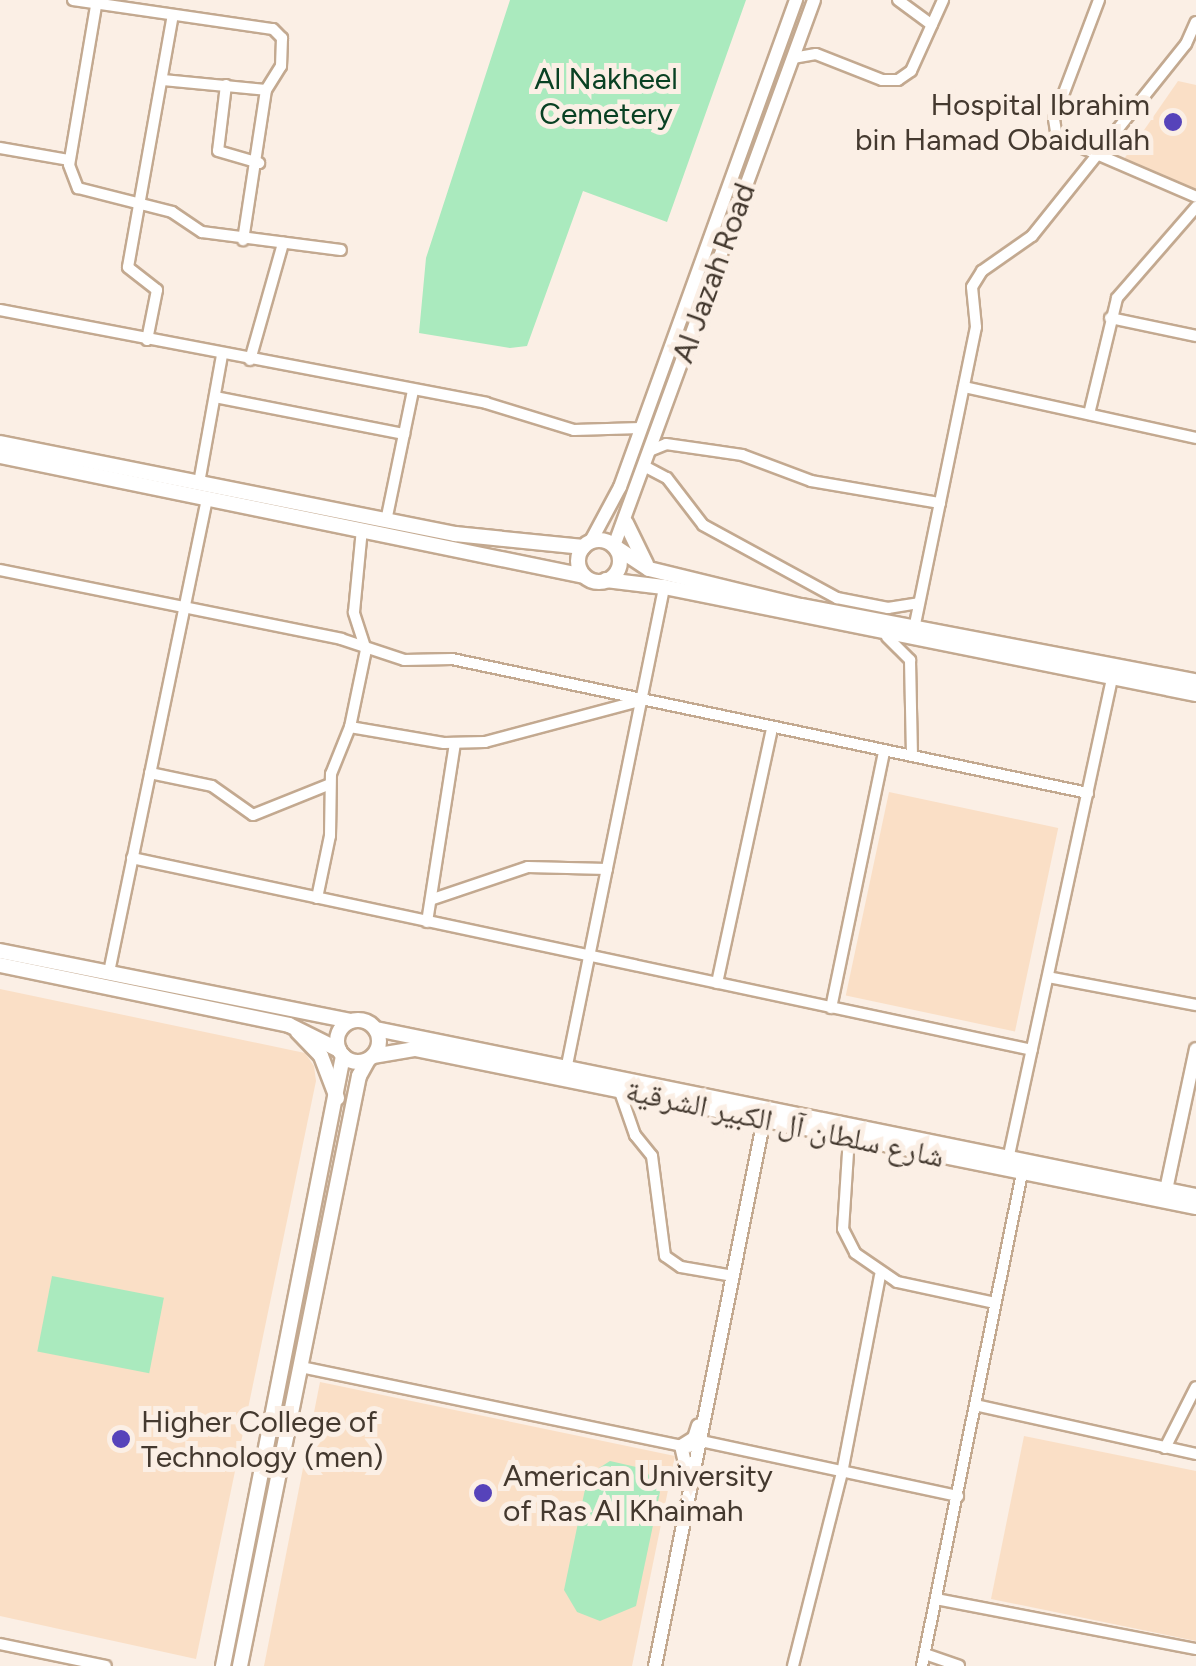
<!DOCTYPE html>
<meta charset="utf-8">
<style>
body{margin:0}
#map{position:relative;width:1196px;height:1666px;overflow:hidden;background:#fbefe5;font-family:Figtree,"Noto Naskh Arabic",sans-serif}
div>[style]{position:absolute}
[style*='--x']{left:calc(var(--x)*1px);top:calc(var(--y)*1px);width:calc(var(--w)*1px);rotate:calc(var(--a)*1deg)}
.built>*{inset:0;background:#fadfc6;transform-origin:0 0}
.green>*{inset:0;background:#aaeabe;transform-origin:0 0}
.roads{filter:drop-shadow(2px 0 #c3a990) drop-shadow(-2px 0 #c3a990) drop-shadow(0 2px #c3a990) drop-shadow(0 -2px #c3a990)}
.minor>*{height:10px;margin:-5px;padding:0 5px;transform-origin:5px;border-radius:5px;background:#fff}
.tertiary>*{height:12px;margin:-6px;padding:0 6px;transform-origin:6px;border-radius:6px;background:#fff}
.secondary>*{height:14px;margin:-7px;padding:0 7px;transform-origin:7px;border-radius:7px;background:#fff}
.secondary>.ring{margin:-7px;padding:0;box-sizing:content-box;background:none;border:14px solid #fff;border-radius:50%}
.dots>*{width:28px;height:28px;translate:-50% -50%;box-sizing:border-box;border:5px solid #fbefe5;border-radius:50%}
span{translate:-50% -50%;white-space:nowrap;text-align:center;line-height:1.15;-webkit-text-stroke:10px #fbefe5;paint-order:stroke}
.park-label{font-size:30px;color:#094123}
.poi-label{font-size:30px;color:#44392f}
.right{translate:-100% -50%;text-align:right}
.left{translate:0 -50%;text-align:left}
.street-label{font-size:30px;color:#44392f}
</style>
<div id="map">
<div class="built">
<div style="clip-path:polygon(1178px 81px,1196px 85px,1196px 191px,1124px 159px)"></div>
<div style="left:889px;top:792px;width:173px;height:208px;rotate:12deg"></div>
<div style="clip-path:polygon(0 989px,305px 1053px,314px 1066px,316px 1081px,196px 1659px,0 1616px)"></div>
<div style="clip-path:polygon(320px 1382px,675px 1456px,632px 1666px,264px 1666px)"></div>
<div style="clip-path:polygon(1024px 1436px,1196px 1471px,1196px 1641px,991px 1599px)"></div>
</div>
<div class="green">
<div style="clip-path:polygon(510px 0,746px 0,667px 222px,583px 191px,527px 346px,510px 348px,419px 333px,426px 258px)"></div>
<div style="left:52px;top:1276px;width:114px;height:77px;rotate:11deg"></div>
<div style="clip-path:polygon(610px 1461px,645px 1469px,660px 1492px,636px 1606px,600px 1621px,577px 1612px,564px 1590px,588px 1475px)"></div>
</div>
<div class="roads">
<div class="minor">
<div style="--x:73;--y:0;--w:202;--a:8.3"></div>
<div style="--x:273;--y:29;--w:13;--a:45"></div>
<div style="--x:282;--y:38;--w:28;--a:92"></div>
<div style="--x:281;--y:66;--w:28;--a:122"></div>
<div style="--x:266;--y:90;--w:152;--a:98.7"></div>
<div style="--x:97;--y:0;--w:167;--a:99.6"></div>
<div style="--x:69;--y:165;--w:25;--a:69"></div>
<div style="--x:78;--y:188;--w:97;--a:14.3"></div>
<div style="--x:172;--y:212;--w:36;--a:34"></div>
<div style="--x:202;--y:232;--w:140;--a:7.4"></div>
<div style="--x:898;--y:0;--w:42;--a:36.3"></div>
<div style="--x:1099;--y:0;--w:127;--a:110.7"></div>
<div style="--x:1054;--y:119;--w:18;--a:81"></div>
<div style="--x:1057;--y:137;--w:151;--a:23.3"></div>
<div style="--x:793;--y:58;--w:23;--a:-10"></div>
<div style="--x:816;--y:54;--w:71;--a:21.5"></div>
<div style="--x:882;--y:80;--w:16;--a:0"></div>
<div style="--x:898;--y:80;--w:16;--a:-35"></div>
<div style="--x:911;--y:71;--w:78;--a:-65.7"></div>
<div style="--x:163;--y:80;--w:103;--a:5.5"></div>
<div style="--x:226;--y:85;--w:66;--a:96.9"></div>
<div style="--x:218;--y:151;--w:43;--a:16.3"></div>
<div style="--x:0;--y:148;--w:70;--a:9.9"></div>
<div style="--x:0;--y:310;--w:495;--a:10.8"></div>
<div style="--x:486;--y:403;--w:92;--a:17.1"></div>
<div style="--x:574;--y:430;--w:67;--a:-1.7"></div>
<div style="--x:1110;--y:318;--w:88;--a:11.8"></div>
<div style="--x:147;--y:340;--w:51;--a:-78.7"></div>
<div style="--x:157;--y:290;--w:37;--a:-142"></div>
<div style="--x:128;--y:267;--w:256;--a:-79.9"></div>
<div style="--x:250;--y:360;--w:122;--a:-74.2"></div>
<div style="--x:964;--y:387;--w:238;--a:12.4"></div>
<div style="--x:215;--y:397;--w:193;--a:11.1"></div>
<div style="--x:1089;--y:414;--w:119;--a:-76.4"></div>
<div style="--x:1117;--y:298;--w:121;--a:-49"></div>
<div style="--x:649;--y:451;--w:18;--a:-22"></div>
<div style="--x:666;--y:444;--w:77;--a:8.2"></div>
<div style="--x:742;--y:455;--w:74;--a:20.6"></div>
<div style="--x:811;--y:481;--w:131;--a:9.7"></div>
<div style="--x:644;--y:466;--w:26;--a:28"></div>
<div style="--x:667;--y:478;--w:59;--a:52.5"></div>
<div style="--x:703;--y:525;--w:153;--a:28.6"></div>
<div style="--x:837;--y:598;--w:52;--a:11.1"></div>
<div style="--x:888;--y:608;--w:31;--a:-9"></div>
<div style="--x:199;--y:483;--w:130;--a:-79.8"></div>
<div style="--x:386;--y:521;--w:133;--a:-78.3"></div>
<div style="--x:0;--y:570;--w:348;--a:11.4"></div>
<div style="--x:341;--y:639;--w:66;--a:18.4"></div>
<div style="--x:404;--y:660;--w:48;--a:-1.2"></div>
<div style="--x:452;--y:659;--w:650;--a:11.9"></div>
<div style="--x:914;--y:629;--w:308;--a:-78.4"></div>
<div style="--x:976;--y:327;--w:40;--a:-95.7"></div>
<div style="--x:972;--y:287;--w:19;--a:-58"></div>
<div style="--x:982;--y:271;--w:61;--a:-35"></div>
<div style="--x:1032;--y:236;--w:246;--a:-51.3"></div>
<div style="--x:1186;--y:44;--w:24;--a:-66"></div>
<div style="--x:887;--y:637;--w:33;--a:45"></div>
<div style="--x:910;--y:660;--w:96;--a:88.8"></div>
<div style="--x:350;--y:727;--w:95;--a:9.7"></div>
<div style="--x:444;--y:743;--w:41;--a:-1.4"></div>
<div style="--x:485;--y:742;--w:155;--a:-14.9"></div>
<div style="--x:150;--y:773;--w:63;--a:11.8"></div>
<div style="--x:212;--y:786;--w:50;--a:35.3"></div>
<div style="--x:253;--y:815;--w:83;--a:-21.9"></div>
<div style="--x:132;--y:858;--w:920;--a:12.04"></div>
<div style="--x:317;--y:898;--w:63;--a:-78.2"></div>
<div style="--x:330;--y:836;--w:62;--a:-89.1"></div>
<div style="--x:331;--y:774;--w:51;--a:-68"></div>
<div style="--x:350;--y:727;--w:79;--a:-78.3"></div>
<div style="--x:366;--y:650;--w:40;--a:-108"></div>
<div style="--x:354;--y:612;--w:83;--a:-84.5"></div>
<div style="--x:433;--y:899;--w:100;--a:-18.6"></div>
<div style="--x:528;--y:867;--w:79;--a:1.5"></div>
<div style="--x:427;--y:922;--w:181;--a:-81.1"></div>
<div style="--x:109;--y:972;--w:484;--a:-78.3"></div>
<div style="--x:1048;--y:977;--w:151;--a:10.7"></div>
<div style="--x:717;--y:983;--w:261;--a:-77.8"></div>
<div style="--x:831;--y:1008;--w:262;--a:-78.3"></div>
<div style="--x:567;--y:1065;--w:488;--a:-78.5"></div>
<div style="--x:619;--y:1089;--w:49;--a:70.8"></div>
<div style="--x:635;--y:1135;--w:27;--a:51"></div>
<div style="--x:652;--y:1156;--w:101;--a:82.6"></div>
<div style="--x:665;--y:1256;--w:19;--a:35"></div>
<div style="--x:681;--y:1267;--w:53;--a:9.8"></div>
<div style="--x:849;--y:1137;--w:92;--a:93.7"></div>
<div style="--x:843;--y:1229;--w:27;--a:63"></div>
<div style="--x:855;--y:1253;--w:51;--a:34.6"></div>
<div style="--x:897;--y:1282;--w:100;--a:12.1"></div>
<div style="--x:1009;--y:1155;--w:484;--a:-77.8"></div>
<div style="--x:301;--y:1367;--w:396;--a:11.7"></div>
<div style="--x:975;--y:1405;--w:226;--a:12.5"></div>
<div style="--x:701;--y:1441;--w:263;--a:12.1"></div>
<div style="--x:1165;--y:1448;--w:68;--a:-63.1"></div>
<div style="--x:936;--y:1599;--w:265;--a:10.9"></div>
<div style="--x:0;--y:1644;--w:108;--a:11.7"></div>
<div style="--x:925;--y:1654;--w:36;--a:19"></div>
<div style="--x:793;--y:1666;--w:199;--a:-75.8"></div>
<div style="--x:842;--y:1473;--w:201;--a:-79.1"></div>
<div style="--x:922;--y:1666;--w:503;--a:-78.53"></div>
</div>
<div class="tertiary">
<div style="--x:591;--y:541;--w:61;--a:-61.8"></div>
<div style="--x:620;--y:487;--w:518;--a:-70.13"></div>
<div style="--x:614;--y:546;--w:581;--a:-69.88"></div>
<div style="--x:1166;--y:1190;--w:144;--a:-78"></div>
<div style="--x:688;--y:1476;--w:31;--a:-103"></div>
<div style="--x:681;--y:1446;--w:15;--a:-32"></div>
<div style="--x:694;--y:1438;--w:13;--a:-72"></div>
<div style="--x:655;--y:1666;--w:558;--a:-78.73"></div>
</div>
<div class="secondary">
<div style="--x:0;--y:443;--w:464;--a:11.3"></div>
<div style="--x:455;--y:534;--w:129;--a:5.8"></div>
<div style="--x:0;--y:456;--w:596;--a:11.61"></div>
<div style="--x:626;--y:523;--w:46;--a:64"></div>
<div class="ring" style="left:578px;top:540px;width:28px;height:28px"></div>
<div style="--x:614;--y:546;--w:42;--a:33.3"></div>
<div style="--x:649;--y:569;--w:156;--a:13.7"></div>
<div style="--x:801;--y:606;--w:402;--a:10.8"></div>
<div style="--x:606;--y:580;--w:58;--a:6.9"></div>
<div style="--x:664;--y:587;--w:543;--a:11.37"></div>
<div style="--x:0;--y:951;--w:357;--a:11.3"></div>
<div style="--x:0;--y:965;--w:295;--a:11.7"></div>
<div style="--x:289;--y:1025;--w:56;--a:26.6"></div>
<div class="ring" style="left:337px;top:1020px;width:28px;height:28px"></div>
<div style="--x:376;--y:1029;--w:837;--a:11.51"></div>
<div style="--x:298;--y:1032;--w:33;--a:46"></div>
<div style="--x:321;--y:1056;--w:45;--a:69.1"></div>
<div style="--x:373;--y:1056;--w:43;--a:-9.5"></div>
<div style="--x:415;--y:1049;--w:797;--a:11.44"></div>
<div style="--x:223;--y:1666;--w:622;--a:-78.87"></div>
<div style="--x:240;--y:1666;--w:602;--a:-78.6"></div>
<div style="--x:359;--y:1076;--w:18;--a:-61"></div>
</div>
</div>
<div class="dots">
<div style="left:1173px;top:122px;background:#5643ba"></div>
<div style="left:121px;top:1439px;background:#5643ba"></div>
<div style="left:483px;top:1493px;background:#5643ba"></div>
</div>
<div class="park-label">
<span style="left:606px;top:96px">Al Nakheel<br>Cemetery</span>
</div>
<div class="poi-label">
<span class="right" style="left:1150px;top:122px">Hospital Ibrahim<br>bin Hamad Obaidullah</span>
<span class="left" style="left:141px;top:1439px">Higher College of<br>Technology (men)</span>
<span class="left" style="left:503px;top:1493px">American University<br>of Ras Al Khaimah</span>
</div>
<div class="street-label">
<span style="left:714px;top:273px;rotate:-70deg">Al Jazah Road</span>
<span style="left:785px;top:1124px;rotate:12deg">شارع سلطان آل الكبير الشرقية</span>
</div>
</div>
